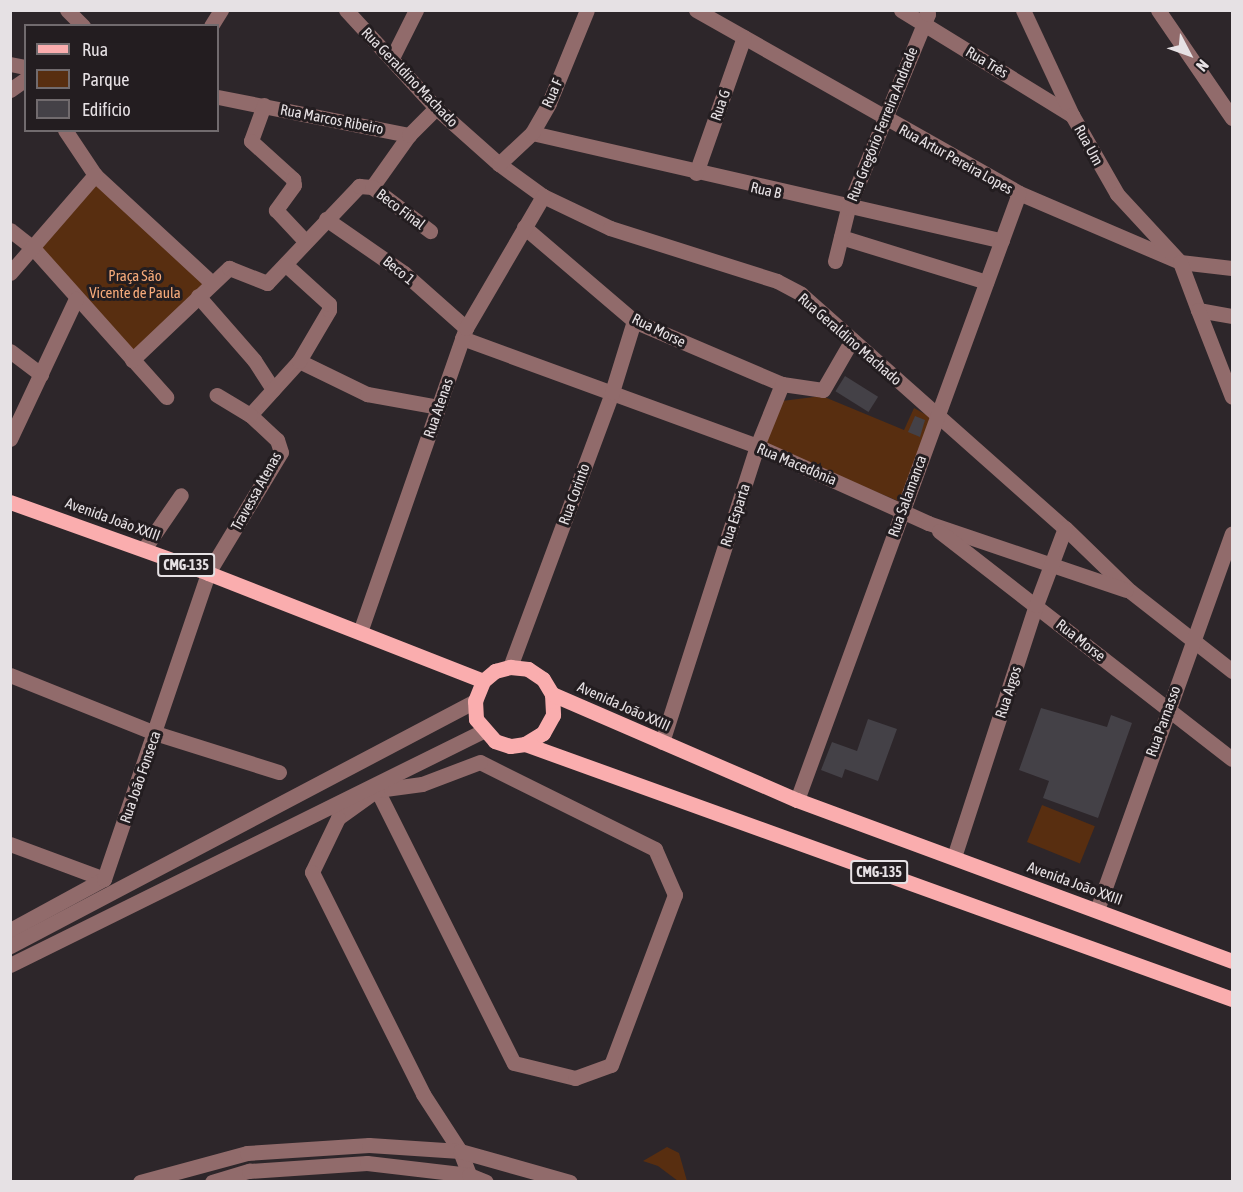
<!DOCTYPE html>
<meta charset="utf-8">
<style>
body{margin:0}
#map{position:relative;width:1243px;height:1192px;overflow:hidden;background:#2d262a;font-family:"Asap Condensed",sans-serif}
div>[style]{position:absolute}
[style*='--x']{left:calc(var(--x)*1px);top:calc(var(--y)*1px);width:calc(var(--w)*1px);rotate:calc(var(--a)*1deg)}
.green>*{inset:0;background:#582e10;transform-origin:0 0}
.building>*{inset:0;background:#444147;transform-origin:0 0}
.minor>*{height:15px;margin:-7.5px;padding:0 7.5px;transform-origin:7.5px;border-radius:7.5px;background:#916b6b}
.major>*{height:15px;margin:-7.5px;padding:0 7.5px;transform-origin:7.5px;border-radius:7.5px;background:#faadae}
span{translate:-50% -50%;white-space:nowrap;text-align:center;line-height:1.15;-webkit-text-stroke:6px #231d20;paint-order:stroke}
.shield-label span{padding:2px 4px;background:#231d20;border:2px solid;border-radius:4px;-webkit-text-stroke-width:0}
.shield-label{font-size:14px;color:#e6e1e4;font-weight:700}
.street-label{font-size:15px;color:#e6e1e4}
.park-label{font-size:15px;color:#f6aa7a}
.frame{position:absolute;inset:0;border:12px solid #e6e1e4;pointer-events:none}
.legend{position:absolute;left:24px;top:24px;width:195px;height:108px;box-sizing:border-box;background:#231d20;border:2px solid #716b6e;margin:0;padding:8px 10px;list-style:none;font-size:18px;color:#e6e1e4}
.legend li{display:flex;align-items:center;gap:12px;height:30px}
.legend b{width:30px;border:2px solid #716b6e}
.north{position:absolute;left:1159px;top:24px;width:60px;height:60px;-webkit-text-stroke:4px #231d20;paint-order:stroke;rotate:131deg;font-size:16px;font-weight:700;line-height:24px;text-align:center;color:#e6e1e4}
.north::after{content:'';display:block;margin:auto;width:21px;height:27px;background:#e6e1e4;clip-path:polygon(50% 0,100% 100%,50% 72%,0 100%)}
</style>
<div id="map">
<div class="green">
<div style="clip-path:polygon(95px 175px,211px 282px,132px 360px,33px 248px)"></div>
<div style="clip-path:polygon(822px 396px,904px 430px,914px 408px,932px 418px,903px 503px,763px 445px,782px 401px)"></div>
<div style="left:1042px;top:805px;width:57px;height:40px;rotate:22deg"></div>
<div style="clip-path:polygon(667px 1147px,679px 1153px,687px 1181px,678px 1181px,658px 1166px,643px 1161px)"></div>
</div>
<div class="building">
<div style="left:845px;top:376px;width:39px;height:18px;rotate:32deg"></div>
<div style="clip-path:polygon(915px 416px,925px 420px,920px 437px,908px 432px)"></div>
<div style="clip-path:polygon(1041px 708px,1107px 727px,1111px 715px,1132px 723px,1098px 818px,1043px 798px,1049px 781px,1019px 770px)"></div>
<div style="clip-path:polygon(868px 719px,897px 729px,878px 781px,845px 769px,842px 778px,821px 770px,832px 742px,857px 751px)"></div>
</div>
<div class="minor">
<div style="--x:67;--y:10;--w:23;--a:45"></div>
<div style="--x:346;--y:10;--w:133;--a:47.4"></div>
<div style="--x:436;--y:108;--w:84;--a:41.6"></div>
<div style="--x:499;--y:164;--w:54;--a:36"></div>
<div style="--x:543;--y:196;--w:74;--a:25.5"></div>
<div style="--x:610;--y:228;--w:175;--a:17.6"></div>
<div style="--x:777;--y:281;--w:27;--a:28"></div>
<div style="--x:801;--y:294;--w:353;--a:41.6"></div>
<div style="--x:1065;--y:528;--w:91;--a:44.1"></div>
<div style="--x:1130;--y:591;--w:130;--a:38.1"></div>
<div style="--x:696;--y:10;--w:371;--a:29.5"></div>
<div style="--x:1019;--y:193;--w:175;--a:23.2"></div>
<div style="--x:1180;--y:262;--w:52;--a:6.6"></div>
<div style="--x:901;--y:10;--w:201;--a:31.6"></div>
<div style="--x:1023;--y:10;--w:116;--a:65"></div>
<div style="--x:1072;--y:115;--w:91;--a:60.3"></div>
<div style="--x:1117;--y:194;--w:93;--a:47.2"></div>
<div style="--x:1180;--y:262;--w:51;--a:69.4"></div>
<div style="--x:1198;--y:310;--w:35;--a:10"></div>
<div style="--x:1158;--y:10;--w:131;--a:55.6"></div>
<div style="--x:211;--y:26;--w:19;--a:-58"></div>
<div style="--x:392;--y:58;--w:54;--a:-63.4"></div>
<div style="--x:10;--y:64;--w:16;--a:11"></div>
<div style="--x:10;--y:90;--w:19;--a:-35"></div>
<div style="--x:218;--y:97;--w:195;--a:11.3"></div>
<div style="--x:264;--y:105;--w:38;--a:110"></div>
<div style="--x:251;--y:141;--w:57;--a:42.1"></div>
<div style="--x:293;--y:179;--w:6;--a:81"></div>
<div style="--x:294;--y:185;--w:31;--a:126"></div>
<div style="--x:276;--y:210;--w:42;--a:46.9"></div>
<div style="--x:65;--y:130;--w:54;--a:56.3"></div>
<div style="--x:95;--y:175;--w:158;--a:42.7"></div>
<div style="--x:532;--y:133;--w:482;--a:12.9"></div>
<div style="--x:499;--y:164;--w:45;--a:-43.2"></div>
<div style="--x:532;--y:133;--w:34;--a:-60"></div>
<div style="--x:549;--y:103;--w:100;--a:-67.8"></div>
<div style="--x:696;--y:173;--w:144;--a:-70.6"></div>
<div style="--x:372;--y:187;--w:64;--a:-54.6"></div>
<div style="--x:409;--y:135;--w:38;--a:-45"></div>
<div style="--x:326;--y:219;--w:95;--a:34.7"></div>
<div style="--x:404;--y:273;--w:83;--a:41.6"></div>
<div style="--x:524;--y:227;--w:145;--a:40.5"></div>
<div style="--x:634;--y:321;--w:161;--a:23.1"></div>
<div style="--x:10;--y:230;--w:29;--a:38"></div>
<div style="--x:33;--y:248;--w:200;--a:48.2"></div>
<div style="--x:841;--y:237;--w:152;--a:17.2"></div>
<div style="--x:835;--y:261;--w:55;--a:-76.2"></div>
<div style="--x:848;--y:208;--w:210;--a:-67.6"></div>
<div style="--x:928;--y:14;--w:4;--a:-117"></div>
<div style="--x:10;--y:273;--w:130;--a:-49.1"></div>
<div style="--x:198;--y:296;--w:85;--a:48.8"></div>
<div style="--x:254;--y:360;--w:35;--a:57"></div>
<div style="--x:1198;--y:310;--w:93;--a:68.7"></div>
<div style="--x:462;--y:338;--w:314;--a:20.1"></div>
<div style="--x:757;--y:446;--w:188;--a:24.2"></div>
<div style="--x:928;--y:523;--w:209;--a:18.7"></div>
<div style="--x:10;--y:351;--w:39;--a:37"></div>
<div style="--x:132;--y:360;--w:134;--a:-43.5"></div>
<div style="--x:229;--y:268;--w:41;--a:21.5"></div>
<div style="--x:267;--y:283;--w:134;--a:-46.5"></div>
<div style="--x:359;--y:186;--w:13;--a:4"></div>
<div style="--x:372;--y:187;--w:73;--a:37.2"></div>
<div style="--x:299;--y:361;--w:76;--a:25.9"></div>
<div style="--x:367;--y:394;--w:72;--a:10.4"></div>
<div style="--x:250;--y:415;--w:73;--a:-47.8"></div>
<div style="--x:299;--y:361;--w:59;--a:-59.5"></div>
<div style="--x:329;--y:310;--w:6;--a:-90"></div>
<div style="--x:329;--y:304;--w:58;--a:-137.8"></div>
<div style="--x:10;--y:439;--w:155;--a:-64.8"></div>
<div style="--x:939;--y:531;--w:371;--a:37.9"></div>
<div style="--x:144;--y:549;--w:65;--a:-55.6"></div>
<div style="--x:360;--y:632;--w:322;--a:-70.8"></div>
<div style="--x:466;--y:328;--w:153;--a:-59.7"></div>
<div style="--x:510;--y:667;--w:293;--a:-69.6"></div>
<div style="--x:612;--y:392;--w:74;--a:-72.8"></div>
<div style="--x:10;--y:675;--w:156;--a:21.8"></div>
<div style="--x:155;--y:733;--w:130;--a:17.5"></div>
<div style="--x:662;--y:742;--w:311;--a:-72.2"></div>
<div style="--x:757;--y:446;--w:67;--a:-68"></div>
<div style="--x:782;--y:384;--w:41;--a:8.3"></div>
<div style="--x:823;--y:390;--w:58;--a:-59.9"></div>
<div style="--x:377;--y:790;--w:305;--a:63.4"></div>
<div style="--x:514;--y:1063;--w:63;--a:13.8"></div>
<div style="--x:575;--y:1078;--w:38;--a:-20"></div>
<div style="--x:611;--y:1065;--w:182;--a:-69.4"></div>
<div style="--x:675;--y:895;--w:50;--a:-113.5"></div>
<div style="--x:655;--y:849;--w:195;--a:-153.6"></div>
<div style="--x:480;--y:762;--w:62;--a:159.2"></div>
<div style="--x:422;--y:784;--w:45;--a:172.4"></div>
<div style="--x:377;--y:790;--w:48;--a:144.3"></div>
<div style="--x:338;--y:818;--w:60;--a:115.7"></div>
<div style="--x:312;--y:872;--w:248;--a:63.4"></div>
<div style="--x:423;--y:1094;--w:68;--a:57"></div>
<div style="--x:460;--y:1151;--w:26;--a:69"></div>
<div style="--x:797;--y:800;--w:646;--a:-69.91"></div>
<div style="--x:10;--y:844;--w:100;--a:20.4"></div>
<div style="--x:954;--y:857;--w:265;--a:-72"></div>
<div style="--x:1036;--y:605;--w:82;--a:-69.4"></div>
<div style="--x:1097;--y:910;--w:400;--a:-70.3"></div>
<div style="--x:10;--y:930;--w:107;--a:-28.5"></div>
<div style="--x:104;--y:879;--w:323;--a:-71.2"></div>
<div style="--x:208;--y:573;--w:141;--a:-58.9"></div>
<div style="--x:281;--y:452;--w:13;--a:-108"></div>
<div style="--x:277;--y:440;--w:37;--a:-137"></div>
<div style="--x:250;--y:415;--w:39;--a:-149"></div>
<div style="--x:10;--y:946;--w:526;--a:-27.78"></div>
<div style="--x:10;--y:965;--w:528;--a:-26.32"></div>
<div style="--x:140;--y:1182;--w:111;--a:-15.2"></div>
<div style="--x:247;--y:1153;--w:122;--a:-3.8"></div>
<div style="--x:369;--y:1145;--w:91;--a:3.8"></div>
<div style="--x:460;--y:1151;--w:114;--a:15.7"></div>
<div style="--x:212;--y:1182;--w:39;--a:-17"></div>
<div style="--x:249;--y:1171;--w:118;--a:-3.9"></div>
<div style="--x:367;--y:1163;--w:103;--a:6.7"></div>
<div style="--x:469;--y:1175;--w:18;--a:22"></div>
</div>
<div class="major">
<div style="--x:10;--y:502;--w:210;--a:19.7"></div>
<div style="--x:208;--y:573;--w:295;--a:21.4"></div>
<div style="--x:552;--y:694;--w:21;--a:87"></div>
<div style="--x:553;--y:715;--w:21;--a:119"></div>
<div style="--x:543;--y:733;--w:21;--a:149"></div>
<div style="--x:525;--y:744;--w:15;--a:172"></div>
<div style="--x:510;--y:746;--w:16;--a:-162"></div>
<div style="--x:495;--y:741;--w:29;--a:-131"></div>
<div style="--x:476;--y:719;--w:18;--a:-93"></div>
<div style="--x:475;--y:701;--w:22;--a:-68"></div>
<div style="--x:483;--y:681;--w:16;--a:-40"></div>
<div style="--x:495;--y:671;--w:16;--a:-15"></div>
<div style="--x:510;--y:667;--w:18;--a:6"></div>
<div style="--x:528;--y:669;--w:18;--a:34"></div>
<div style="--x:543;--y:679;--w:17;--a:59"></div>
<div style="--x:552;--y:694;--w:267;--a:23.4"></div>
<div style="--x:797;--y:800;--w:464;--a:20.3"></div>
<div style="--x:525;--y:744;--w:752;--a:19.83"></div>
</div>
<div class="shield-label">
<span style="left:186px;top:565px">CMG-135</span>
<span style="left:879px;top:872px">CMG-135</span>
</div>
<div class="street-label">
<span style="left:987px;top:62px;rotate:31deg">Rua Três</span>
<span style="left:410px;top:77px;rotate:46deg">Rua Geraldino Machado</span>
<span style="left:552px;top:93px;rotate:-66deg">Rua F</span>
<span style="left:720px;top:105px;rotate:-71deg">Rua G</span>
<span style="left:332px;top:119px;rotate:11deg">Rua Marcos Ribeiro</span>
<span style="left:882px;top:124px;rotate:-68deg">Rua Gregório Ferreira Andrade</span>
<span style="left:1089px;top:145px;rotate:61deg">Rua Um</span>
<span style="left:956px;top:159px;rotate:29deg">Rua Artur Pereira Lopes</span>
<span style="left:766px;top:190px;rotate:13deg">Rua B</span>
<span style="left:401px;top:209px;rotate:37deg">Beco Final</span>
<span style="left:399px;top:270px;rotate:39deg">Beco 1</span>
<span style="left:659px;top:330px;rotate:26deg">Rua Morse</span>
<span style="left:850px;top:339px;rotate:41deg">Rua Geraldino Machado</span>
<span style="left:438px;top:408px;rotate:-71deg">Rua Atenas</span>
<span style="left:797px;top:464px;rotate:23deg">Rua Macedônia</span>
<span style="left:256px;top:491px;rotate:-61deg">Travessa Atenas</span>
<span style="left:574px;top:494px;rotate:-70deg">Rua Corinto</span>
<span style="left:907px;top:496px;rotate:-70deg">Rua Salamanca</span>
<span style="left:735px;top:515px;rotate:-72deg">Rua Esparta</span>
<span style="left:113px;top:519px;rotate:20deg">Avenida João XXIII</span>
<span style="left:1081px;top:640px;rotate:38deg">Rua Morse</span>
<span style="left:1008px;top:692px;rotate:-72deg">Rua Argos</span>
<span style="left:624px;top:706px;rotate:24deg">Avenida João XXIII</span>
<span style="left:1163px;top:721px;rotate:-70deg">Rua Parnasso</span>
<span style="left:140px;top:777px;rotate:-71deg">Rua João Fonseca</span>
<span style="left:1075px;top:883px;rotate:20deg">Avenida João XXIII</span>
</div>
<div class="park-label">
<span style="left:135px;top:284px">Praça São<br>Vicente de Paula</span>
</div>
<div class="frame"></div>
<ul class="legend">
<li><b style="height:8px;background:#faadae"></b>Rua</li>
<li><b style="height:16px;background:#582e10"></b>Parque</li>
<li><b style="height:16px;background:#444147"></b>Edifício</li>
</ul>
<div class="north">N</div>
</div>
